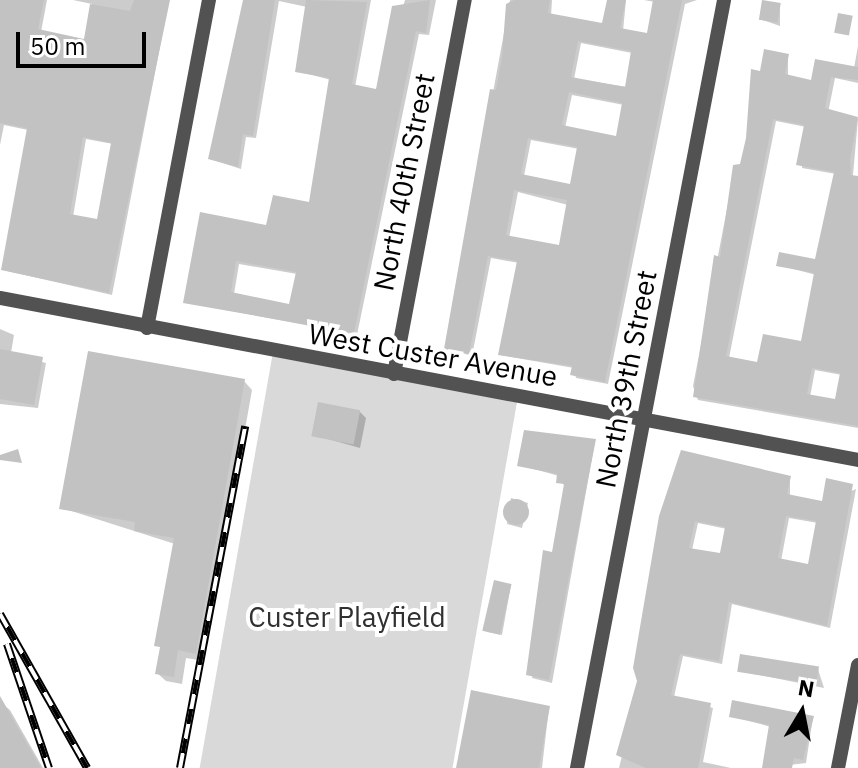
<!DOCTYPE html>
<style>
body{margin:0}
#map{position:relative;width:858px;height:768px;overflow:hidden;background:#fff;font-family:"IBM Plex Sans",sans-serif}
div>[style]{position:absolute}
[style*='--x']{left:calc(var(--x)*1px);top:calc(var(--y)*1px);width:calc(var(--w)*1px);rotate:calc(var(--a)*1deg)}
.green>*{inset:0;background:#d9d9d9;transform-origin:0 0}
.shadow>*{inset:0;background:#0003}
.building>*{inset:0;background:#c2c2c2;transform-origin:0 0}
.round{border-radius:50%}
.minor>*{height:14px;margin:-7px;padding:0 7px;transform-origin:7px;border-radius:7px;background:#525252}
.rail>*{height:8px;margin-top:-4px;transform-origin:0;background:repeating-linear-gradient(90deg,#fff 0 15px,#000 0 30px);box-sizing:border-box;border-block:2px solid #000}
span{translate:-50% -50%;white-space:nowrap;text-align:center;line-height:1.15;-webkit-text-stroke:8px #fff;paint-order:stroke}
.street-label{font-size:28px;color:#000}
.park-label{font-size:28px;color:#303030}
.north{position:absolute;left:762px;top:672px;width:80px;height:80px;-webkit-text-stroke:6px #fff;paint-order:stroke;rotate:10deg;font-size:22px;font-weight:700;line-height:32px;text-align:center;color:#000}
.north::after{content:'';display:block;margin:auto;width:28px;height:36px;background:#000;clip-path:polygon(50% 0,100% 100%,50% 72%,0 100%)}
.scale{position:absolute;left:16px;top:32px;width:130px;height:36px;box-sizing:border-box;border:4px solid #000;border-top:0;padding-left:10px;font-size:24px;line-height:28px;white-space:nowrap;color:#000;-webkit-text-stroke:6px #fff;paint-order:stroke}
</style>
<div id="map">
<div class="green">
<div style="left:273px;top:352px;width:249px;height:424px;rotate:10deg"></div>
</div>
<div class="shadow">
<div style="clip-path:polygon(evenodd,0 0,47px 0,41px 32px,85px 41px,92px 4px,73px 0,169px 0,112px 295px,3px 270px,28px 130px,4px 125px,0 145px,0 0,86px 139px,113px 144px,98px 221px,73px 217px,86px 139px)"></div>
<div style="clip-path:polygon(evenodd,244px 0,371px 0,355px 87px,377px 91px,405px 0,436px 0,429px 35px,419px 34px,357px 335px,185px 302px,268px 227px,311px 204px,331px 80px,297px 71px,307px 7px,279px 1px,256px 138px,246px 137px,241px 169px,210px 159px,244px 0,239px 264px,297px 274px,290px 306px,234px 294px,239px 264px)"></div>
<div style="clip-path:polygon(evenodd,510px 0,552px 0,551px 16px,604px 26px,609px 0,626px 0,623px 31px,648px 36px,655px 2px,644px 0,697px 0,685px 4px,608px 384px,576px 378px,574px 368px,500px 355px,519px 263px,491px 258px,472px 356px,446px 348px,510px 0,581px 43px,632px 53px,628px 87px,574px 79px,581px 43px,510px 0,572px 95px,624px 105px,618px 139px,565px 128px,572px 95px,510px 0,531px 140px,579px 149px,571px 186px,524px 176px,531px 140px,510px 0,518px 192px,568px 205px,560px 248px,509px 238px,518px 192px)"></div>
<div style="clip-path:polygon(780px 5px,780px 26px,760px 19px)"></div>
<div style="clip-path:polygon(evenodd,858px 46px,858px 83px,835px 78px,828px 113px,858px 119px,852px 186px,858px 187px,858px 428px,698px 400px,693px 386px,735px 167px,742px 166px,761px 73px,788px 56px,788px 77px,813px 82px,854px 68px,858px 46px,776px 121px,806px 127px,802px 168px,836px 174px,817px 262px,779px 265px,816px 275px,802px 343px,759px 364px,729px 358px,776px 121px,858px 46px,815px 370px,842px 375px,836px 402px,810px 397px,815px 370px)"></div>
<div style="clip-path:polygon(0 329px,14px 335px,11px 353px,46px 363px,38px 408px,0 404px)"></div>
<div style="clip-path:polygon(244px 381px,252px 390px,204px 661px,186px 658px,182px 684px,166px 681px,157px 673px,175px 544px,62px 508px)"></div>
<div style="clip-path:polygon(359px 411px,366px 418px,360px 448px,314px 435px)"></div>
<div style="clip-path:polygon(595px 441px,552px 683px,532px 678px,565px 487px,559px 476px,520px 465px)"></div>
<div style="clip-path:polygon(evenodd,790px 477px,790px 496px,823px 503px,856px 489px,830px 628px,732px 604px,722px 664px,683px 656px,674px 697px,713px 708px,703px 762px,731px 768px,619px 768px,640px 681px,661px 517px,790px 477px,789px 518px,818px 523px,809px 566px,781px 561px,789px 518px,790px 477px,698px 523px,727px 529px,722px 556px,692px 550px,698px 523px)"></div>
<div style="clip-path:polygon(511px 498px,528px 503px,522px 528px,507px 524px)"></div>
<div style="clip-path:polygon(511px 585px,502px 635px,488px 632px,486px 631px)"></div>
<div style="clip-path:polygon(818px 669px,824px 688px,739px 671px)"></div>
<div style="clip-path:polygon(0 702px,10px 710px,43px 768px,0 768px)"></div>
<div style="clip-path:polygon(549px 707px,542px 768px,458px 768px)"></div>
<div style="clip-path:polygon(731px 716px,813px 717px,806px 763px,765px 768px,771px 727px)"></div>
</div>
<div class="building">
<div style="clip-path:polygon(evenodd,0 0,44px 0,38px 29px,84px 39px,90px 4px,130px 11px,134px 0,170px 0,109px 293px,1px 270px,27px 128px,0 123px,0 0,83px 137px,111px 143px,97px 219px,70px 214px,83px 137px)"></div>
<div style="clip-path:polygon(243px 0,275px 0,253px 136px,243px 134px,238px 167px,208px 159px)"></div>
<div style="clip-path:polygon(evenodd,306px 0,367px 2px,352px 84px,376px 89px,392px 6px,430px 0,426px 33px,416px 31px,354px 333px,183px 303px,200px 212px,266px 225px,273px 195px,309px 202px,329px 78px,295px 72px,306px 0,236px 261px,296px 272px,289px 304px,231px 292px,236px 261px)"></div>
<div style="clip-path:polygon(evenodd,514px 0,550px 0,548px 13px,602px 23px,607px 0,626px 0,620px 28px,647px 33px,653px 0,682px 0,605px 382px,570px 375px,572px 366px,498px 355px,517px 261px,488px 256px,469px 354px,444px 349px,490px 89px,496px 90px,502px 57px,506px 4px,514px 0,578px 41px,631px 51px,625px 87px,571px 77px,578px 41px,514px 0,569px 92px,622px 103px,616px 136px,562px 125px,569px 92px,514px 0,528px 138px,577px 147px,570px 184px,521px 174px,528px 138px,514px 0,514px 190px,567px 200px,559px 245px,506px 235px,514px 190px)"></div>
<div style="left:762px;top:0;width:19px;height:20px;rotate:9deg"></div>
<div style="left:838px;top:13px;width:15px;height:20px;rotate:11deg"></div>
<div style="clip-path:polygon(evenodd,764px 49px,789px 54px,785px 74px,811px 80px,815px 59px,858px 67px,858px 80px,831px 77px,825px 108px,858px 117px,850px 160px,851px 175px,858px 176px,858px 426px,693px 397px,714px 255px,720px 257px,733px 165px,740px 164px,746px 138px,751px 69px,760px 71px,764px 49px,773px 119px,804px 125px,796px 165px,834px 172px,815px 259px,779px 252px,776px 266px,814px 273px,801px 341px,763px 334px,757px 362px,726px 356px,773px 119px,764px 49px,812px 368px,840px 373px,835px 399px,807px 394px,812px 368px)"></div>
<div style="clip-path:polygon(0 349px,43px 357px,34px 405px,0 399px)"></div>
<div style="clip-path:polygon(88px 351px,245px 379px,196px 654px,178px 650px,174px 677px,155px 674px,160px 647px,154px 646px,174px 538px,134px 531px,135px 522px,59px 509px)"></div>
<div style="left:318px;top:402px;width:43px;height:35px;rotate:11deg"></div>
<div style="clip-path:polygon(524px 430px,596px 439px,549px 680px,526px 675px,543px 550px,552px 552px,564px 484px,556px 483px,557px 474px,517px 466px)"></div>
<div style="clip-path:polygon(18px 449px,22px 463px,0 460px,0 455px)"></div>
<div style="clip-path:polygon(evenodd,681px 450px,791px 476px,787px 494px,822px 501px,826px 478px,853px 484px,827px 626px,729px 602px,719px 661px,680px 654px,671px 695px,711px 703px,698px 768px,646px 768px,616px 755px,637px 681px,633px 668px,659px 516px,681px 450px,786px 516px,816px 521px,808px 564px,778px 558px,786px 516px,681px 450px,695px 521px,725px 527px,720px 553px,689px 548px,695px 521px)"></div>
<div class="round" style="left:503px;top:499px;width:26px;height:26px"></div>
<div style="left:494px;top:580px;width:18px;height:52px;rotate:13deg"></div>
<div style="left:740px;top:654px;width:80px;height:18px;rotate:9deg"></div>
<div style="clip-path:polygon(471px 690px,550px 706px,539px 768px,456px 768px)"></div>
<div style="clip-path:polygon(0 696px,41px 768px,0 768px)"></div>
<div style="clip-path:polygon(732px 700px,814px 716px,803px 760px,794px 758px,792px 768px,762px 768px,769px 725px,729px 717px)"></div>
</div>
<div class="minor">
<div style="--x:0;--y:298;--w:873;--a:10.69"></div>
<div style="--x:147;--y:328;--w:334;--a:-79.3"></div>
<div style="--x:394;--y:374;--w:381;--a:-79.3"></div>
<div style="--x:577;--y:768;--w:782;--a:-79.16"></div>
<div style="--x:838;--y:768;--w:105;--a:-79"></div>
</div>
<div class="rail">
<div style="--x:0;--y:614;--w:177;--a:60.5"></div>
<div style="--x:7;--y:644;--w:131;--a:71.3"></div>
<div style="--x:180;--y:768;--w:348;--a:-79.2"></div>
</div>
<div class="street-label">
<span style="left:404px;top:182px;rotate:-79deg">North 40th Street</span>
<span style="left:433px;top:355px;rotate:10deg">West Custer Avenue</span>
<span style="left:626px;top:379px;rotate:-79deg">North 39th Street</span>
</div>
<div class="park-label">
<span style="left:347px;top:617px">Custer Playfield</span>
</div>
<div class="north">N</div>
<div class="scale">50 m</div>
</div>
